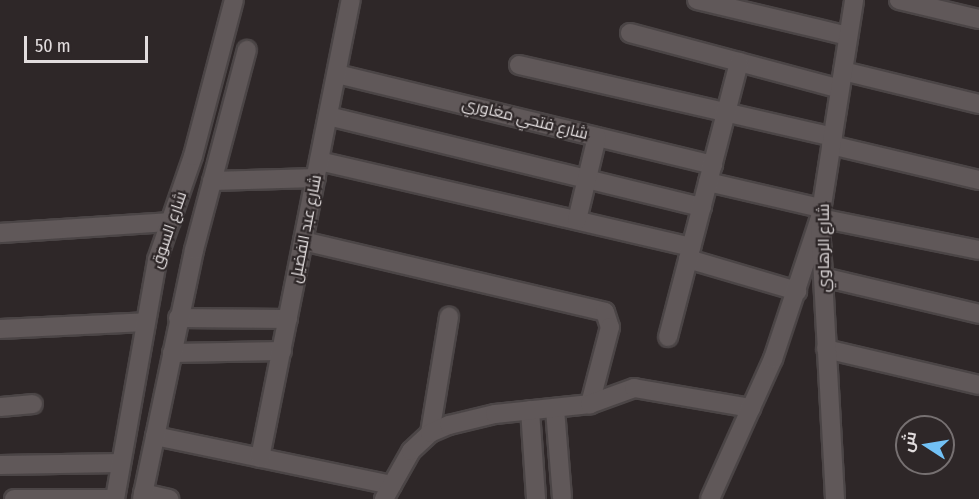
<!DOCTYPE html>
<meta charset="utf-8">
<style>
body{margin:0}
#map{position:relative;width:979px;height:499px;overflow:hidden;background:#2e2728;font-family:"Fira Sans Condensed",Cairo,sans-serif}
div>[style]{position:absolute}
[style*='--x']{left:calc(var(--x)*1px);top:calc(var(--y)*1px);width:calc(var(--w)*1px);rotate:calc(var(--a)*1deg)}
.roads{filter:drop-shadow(2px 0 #4b4546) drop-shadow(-2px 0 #4b4546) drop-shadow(0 2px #4b4546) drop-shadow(0 -2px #4b4546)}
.minor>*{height:18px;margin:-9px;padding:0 9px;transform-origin:9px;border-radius:9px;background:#605859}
span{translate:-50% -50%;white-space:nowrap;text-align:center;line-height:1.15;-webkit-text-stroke:4.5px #2e2728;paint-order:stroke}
.street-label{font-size:16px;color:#e2ddde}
.north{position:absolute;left:895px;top:415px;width:60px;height:60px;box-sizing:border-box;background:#2e2728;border:2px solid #767071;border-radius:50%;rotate:282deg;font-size:16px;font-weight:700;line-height:24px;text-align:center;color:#e2ddde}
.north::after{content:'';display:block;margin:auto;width:21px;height:27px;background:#72c1f5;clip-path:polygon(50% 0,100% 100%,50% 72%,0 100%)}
.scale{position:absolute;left:24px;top:36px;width:124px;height:27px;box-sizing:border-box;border:3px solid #e2ddde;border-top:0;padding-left:8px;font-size:18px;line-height:21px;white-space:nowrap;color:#e2ddde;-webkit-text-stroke:4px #2e2728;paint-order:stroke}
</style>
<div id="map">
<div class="roads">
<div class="minor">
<div style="--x:697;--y:0;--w:155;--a:13.4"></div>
<div style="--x:899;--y:0;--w:82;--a:13.4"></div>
<div style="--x:630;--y:33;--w:217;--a:14.9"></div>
<div style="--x:519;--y:65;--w:322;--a:12.9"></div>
<div style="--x:843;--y:71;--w:140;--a:13.6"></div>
<div style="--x:337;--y:74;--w:387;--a:13.6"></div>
<div style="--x:328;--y:116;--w:385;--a:13.7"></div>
<div style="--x:831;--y:145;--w:152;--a:13.3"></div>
<div style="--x:319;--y:161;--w:382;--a:13"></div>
<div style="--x:212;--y:181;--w:104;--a:-1.7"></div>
<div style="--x:708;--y:182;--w:116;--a:13"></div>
<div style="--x:577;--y:220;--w:85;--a:-76.5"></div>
<div style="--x:0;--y:233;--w:171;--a:-3.7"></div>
<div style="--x:303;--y:241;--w:310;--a:13.2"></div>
<div style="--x:605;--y:312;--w:16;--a:72"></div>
<div style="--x:610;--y:327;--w:80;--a:104.6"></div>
<div style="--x:688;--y:259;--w:114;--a:16.4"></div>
<div style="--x:823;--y:277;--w:160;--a:13.3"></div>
<div style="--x:178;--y:318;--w:110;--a:0.5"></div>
<div style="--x:0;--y:329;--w:146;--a:-2.7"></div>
<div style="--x:668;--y:337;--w:284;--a:-75.5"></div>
<div style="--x:826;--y:349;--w:157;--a:13.2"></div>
<div style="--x:172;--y:353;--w:110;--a:-1"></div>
<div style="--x:0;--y:407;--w:33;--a:-5"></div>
<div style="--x:555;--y:409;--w:88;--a:85.5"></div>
<div style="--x:530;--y:410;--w:89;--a:86.1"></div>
<div style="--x:430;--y:433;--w:118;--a:-80.7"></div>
<div style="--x:155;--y:436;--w:242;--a:11.7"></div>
<div style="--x:260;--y:458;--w:467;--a:-78.8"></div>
<div style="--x:0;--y:465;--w:121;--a:-0.9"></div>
<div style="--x:143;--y:493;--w:27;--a:13"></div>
<div style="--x:14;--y:499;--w:101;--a:0"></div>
<div style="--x:115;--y:499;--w:243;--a:-80"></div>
<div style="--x:157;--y:260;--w:110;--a:-70.9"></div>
<div style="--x:193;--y:156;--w:161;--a:-75.3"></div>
<div style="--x:142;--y:499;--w:254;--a:-78.2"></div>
<div style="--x:194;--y:250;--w:207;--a:-75.2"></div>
<div style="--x:384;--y:499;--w:55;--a:-60.6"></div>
<div style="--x:411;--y:451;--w:26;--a:-43"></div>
<div style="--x:430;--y:433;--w:21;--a:-23"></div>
<div style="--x:449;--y:425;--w:47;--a:-13.4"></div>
<div style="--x:495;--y:414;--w:96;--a:-6"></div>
<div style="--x:590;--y:404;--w:47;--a:-20"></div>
<div style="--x:634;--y:388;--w:119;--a:9.7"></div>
<div style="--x:710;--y:499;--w:154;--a:-65.8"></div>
<div style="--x:773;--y:359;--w:149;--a:-71.6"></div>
<div style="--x:820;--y:218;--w:162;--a:11.4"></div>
<div style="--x:835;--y:499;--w:281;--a:-93.1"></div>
<div style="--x:820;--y:218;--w:221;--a:-81.1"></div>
</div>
</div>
<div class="street-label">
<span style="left:525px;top:119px;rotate:14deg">شارع فتحي مغاوري</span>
<span style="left:306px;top:229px;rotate:-79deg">شارع عبد الفضيل</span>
<span style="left:169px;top:230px;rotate:-71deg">شارع السوق</span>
<span style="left:824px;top:248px;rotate:-90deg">شارع الرهاوي</span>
</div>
<div class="north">ش</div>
<div class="scale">50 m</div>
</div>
